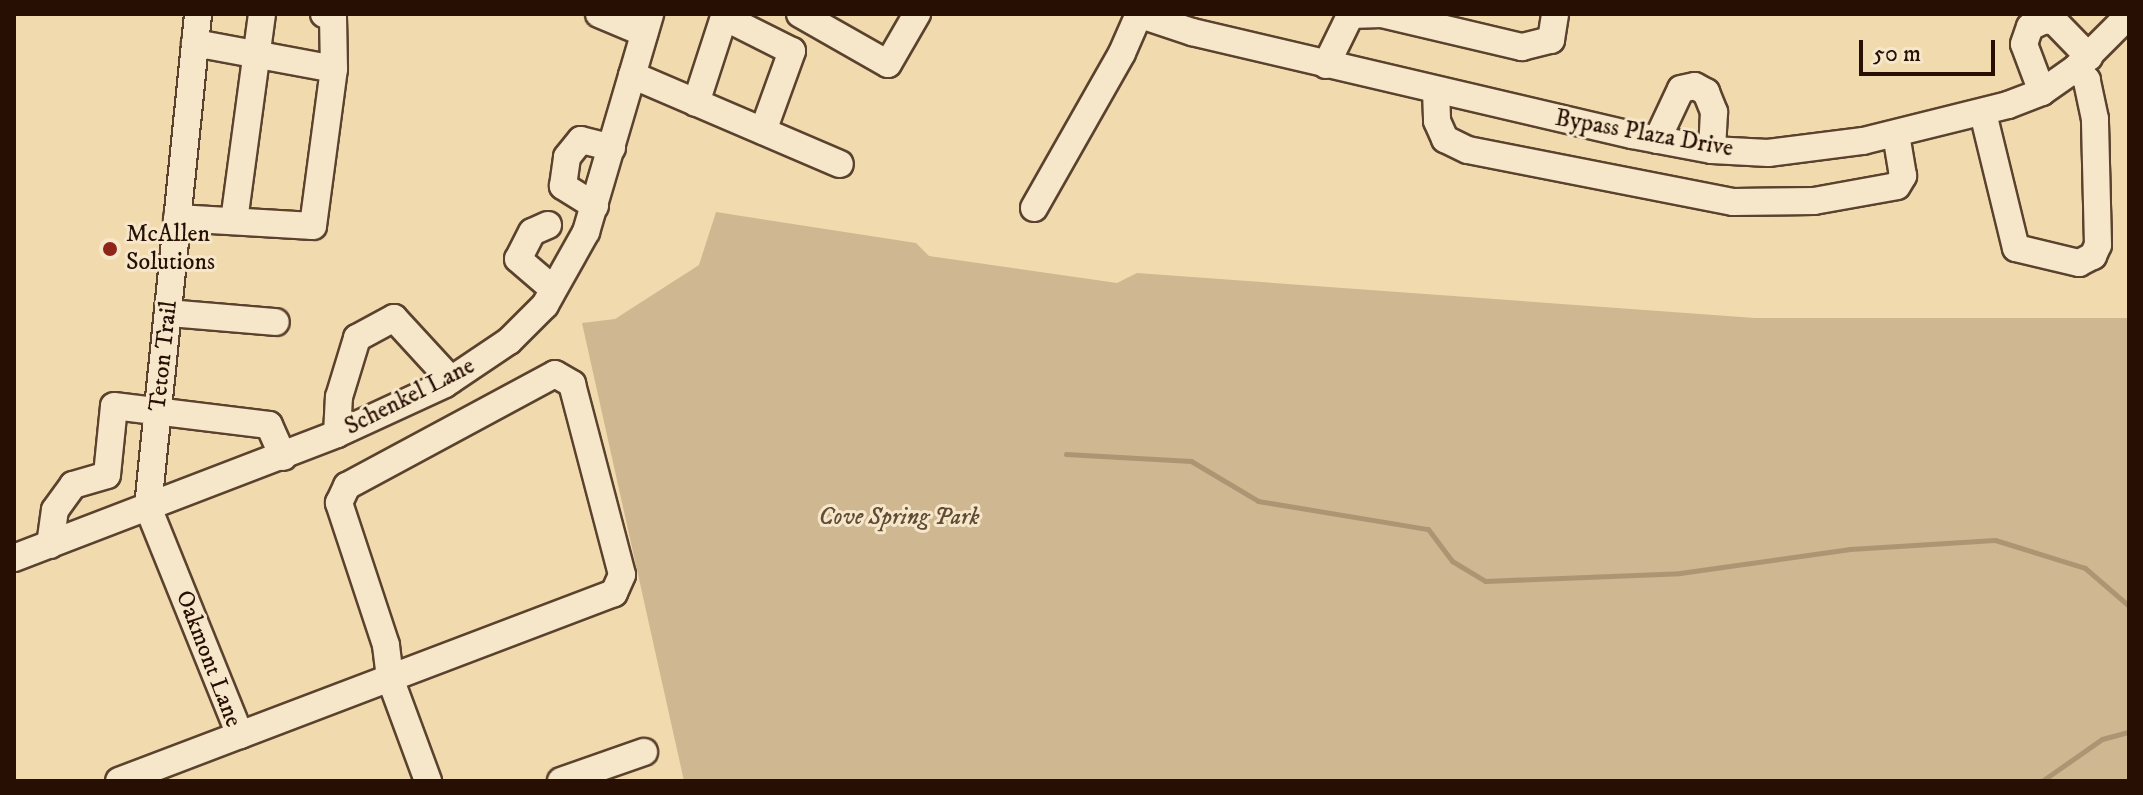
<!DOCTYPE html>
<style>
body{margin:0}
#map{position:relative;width:2143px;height:795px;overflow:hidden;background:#f1daae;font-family:"IM FELL DW Pica",serif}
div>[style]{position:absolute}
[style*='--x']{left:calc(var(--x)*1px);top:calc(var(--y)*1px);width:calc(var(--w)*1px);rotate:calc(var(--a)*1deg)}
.green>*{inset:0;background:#cfb791}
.stream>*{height:5px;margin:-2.5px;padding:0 2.5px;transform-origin:2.5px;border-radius:2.5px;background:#ad9574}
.roads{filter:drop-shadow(2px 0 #5a422e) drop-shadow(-2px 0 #5a422e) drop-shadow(0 2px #5a422e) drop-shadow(0 -2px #5a422e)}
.minor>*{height:26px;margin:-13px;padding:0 13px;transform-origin:13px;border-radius:13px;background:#f6e7ca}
.dots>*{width:22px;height:22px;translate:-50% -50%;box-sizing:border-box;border:4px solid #f6e7ca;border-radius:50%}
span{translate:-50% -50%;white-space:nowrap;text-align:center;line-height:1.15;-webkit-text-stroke:6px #f6e7ca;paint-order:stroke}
.street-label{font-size:24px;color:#280f04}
.poi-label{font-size:24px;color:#280f04}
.left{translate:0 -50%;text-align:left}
.park-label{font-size:24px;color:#624a35;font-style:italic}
.frame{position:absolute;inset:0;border:16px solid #280f04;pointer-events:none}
.scale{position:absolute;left:1859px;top:40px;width:136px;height:36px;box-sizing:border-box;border:4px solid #280f04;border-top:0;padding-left:10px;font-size:24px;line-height:28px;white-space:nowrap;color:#280f04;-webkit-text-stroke:6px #f6e7ca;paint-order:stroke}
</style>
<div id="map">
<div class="green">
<div style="clip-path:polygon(716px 212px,916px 243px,929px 256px,1117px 283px,1137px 273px,1755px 318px,2129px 318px,2129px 781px,684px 781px,582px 323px,615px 319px,699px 265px)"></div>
</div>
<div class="stream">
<div style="--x:1066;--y:454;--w:125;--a:3.2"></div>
<div style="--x:1191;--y:461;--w:78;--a:30.8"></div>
<div style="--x:1258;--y:501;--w:172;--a:9.4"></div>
<div style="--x:1428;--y:529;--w:40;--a:53"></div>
<div style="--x:1452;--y:561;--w:39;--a:31"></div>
<div style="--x:1485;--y:581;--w:195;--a:-2.3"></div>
<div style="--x:1680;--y:573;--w:172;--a:-8"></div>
<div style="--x:1850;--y:549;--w:145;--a:-3.6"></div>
<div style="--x:1995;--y:540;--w:94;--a:17.3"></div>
<div style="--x:2085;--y:568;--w:58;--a:40.8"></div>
<div style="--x:2042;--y:781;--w:73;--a:-35"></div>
<div style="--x:2102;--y:739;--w:28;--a:-15"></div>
</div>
<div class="roads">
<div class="minor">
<div style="--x:599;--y:14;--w:49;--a:22.9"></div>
<div style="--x:800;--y:14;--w:101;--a:29.6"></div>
<div style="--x:888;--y:64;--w:58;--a:-59.9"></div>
<div style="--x:1138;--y:14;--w:57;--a:18.4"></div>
<div style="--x:1192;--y:32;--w:452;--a:13.2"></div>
<div style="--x:1632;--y:135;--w:81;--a:10.6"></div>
<div style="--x:1712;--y:150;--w:56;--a:3.1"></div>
<div style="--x:1768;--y:153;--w:96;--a:-7.2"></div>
<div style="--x:1863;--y:141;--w:149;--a:-13.9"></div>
<div style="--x:2008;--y:105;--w:36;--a:-21"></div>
<div style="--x:2042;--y:92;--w:42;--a:-35.2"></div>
<div style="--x:2076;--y:68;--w:72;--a:-45"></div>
<div style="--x:1350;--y:15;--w:32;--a:-2"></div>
<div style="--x:1382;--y:14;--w:144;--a:13.3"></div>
<div style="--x:1522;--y:47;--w:30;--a:-14"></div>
<div style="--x:1551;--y:40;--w:26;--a:-81"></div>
<div style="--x:195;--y:43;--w:141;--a:10.6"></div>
<div style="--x:1326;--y:65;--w:57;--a:-63.9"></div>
<div style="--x:632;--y:75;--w:226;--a:23.2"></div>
<div style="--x:1436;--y:90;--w:31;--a:88"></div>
<div style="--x:1437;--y:121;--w:20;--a:66"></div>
<div style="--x:1445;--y:139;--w:25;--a:26"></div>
<div style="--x:1468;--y:150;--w:270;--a:11.1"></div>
<div style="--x:1733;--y:202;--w:81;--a:-0.7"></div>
<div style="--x:1814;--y:201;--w:84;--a:-10.2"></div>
<div style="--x:1897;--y:186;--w:12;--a:-59"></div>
<div style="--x:1903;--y:176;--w:43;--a:-99.5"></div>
<div style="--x:2042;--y:92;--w:51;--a:-110.6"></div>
<div style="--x:2024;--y:44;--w:18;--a:-71"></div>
<div style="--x:2030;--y:27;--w:17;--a:-25"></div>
<div style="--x:2045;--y:20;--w:10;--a:11"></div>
<div style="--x:2055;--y:22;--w:49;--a:45.8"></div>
<div style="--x:696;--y:103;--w:90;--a:-72"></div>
<div style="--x:724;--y:17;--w:76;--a:26.6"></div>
<div style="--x:792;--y:51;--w:85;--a:109.9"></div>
<div style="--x:1983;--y:113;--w:139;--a:76.3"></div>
<div style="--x:2016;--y:248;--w:65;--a:13.4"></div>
<div style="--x:2079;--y:263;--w:16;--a:-27"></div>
<div style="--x:2093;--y:256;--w:12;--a:-66"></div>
<div style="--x:2098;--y:245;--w:126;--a:-91.4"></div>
<div style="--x:2095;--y:119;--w:40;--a:-102"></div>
<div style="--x:2087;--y:80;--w:16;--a:-133"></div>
<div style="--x:1657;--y:140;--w:56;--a:-64.8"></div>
<div style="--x:1681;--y:89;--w:14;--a:-12"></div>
<div style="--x:1695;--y:86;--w:13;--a:29"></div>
<div style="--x:1706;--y:92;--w:22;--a:68"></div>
<div style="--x:1714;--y:112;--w:38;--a:93"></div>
<div style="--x:595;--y:206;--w:38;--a:-148"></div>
<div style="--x:563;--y:186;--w:29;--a:-82"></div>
<div style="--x:567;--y:157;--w:22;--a:-51"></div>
<div style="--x:581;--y:140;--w:32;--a:14"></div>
<div style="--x:1034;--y:208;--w:178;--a:-60.4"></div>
<div style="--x:1122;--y:53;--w:43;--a:-66.4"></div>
<div style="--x:177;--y:218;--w:136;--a:3.4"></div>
<div style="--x:313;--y:226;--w:158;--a:-82.4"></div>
<div style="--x:334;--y:69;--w:54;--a:-91.1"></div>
<div style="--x:333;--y:15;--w:9;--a:-174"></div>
<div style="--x:234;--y:221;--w:209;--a:-82.3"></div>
<div style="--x:548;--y:225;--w:17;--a:156"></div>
<div style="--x:532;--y:232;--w:30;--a:117"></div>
<div style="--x:518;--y:259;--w:46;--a:40.6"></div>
<div style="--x:168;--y:313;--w:108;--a:4.8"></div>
<div style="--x:555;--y:374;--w:20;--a:30"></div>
<div style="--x:572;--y:384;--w:197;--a:75.3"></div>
<div style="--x:622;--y:575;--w:20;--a:114"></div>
<div style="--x:614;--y:593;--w:240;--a:159.2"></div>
<div style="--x:390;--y:678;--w:33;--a:-97"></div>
<div style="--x:386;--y:645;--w:150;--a:-108.3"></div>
<div style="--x:339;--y:503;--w:19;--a:-65"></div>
<div style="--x:347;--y:486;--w:236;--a:-28.3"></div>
<div style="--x:337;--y:434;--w:37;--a:-87"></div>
<div style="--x:339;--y:397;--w:62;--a:-73"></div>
<div style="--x:357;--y:338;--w:42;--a:-28.4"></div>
<div style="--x:394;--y:318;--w:84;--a:47.4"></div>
<div style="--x:50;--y:545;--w:35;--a:-82"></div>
<div style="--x:55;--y:510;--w:31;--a:-54"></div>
<div style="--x:73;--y:485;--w:35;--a:-16"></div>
<div style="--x:107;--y:475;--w:69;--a:-84.2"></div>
<div style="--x:114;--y:406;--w:156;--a:7"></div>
<div style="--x:269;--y:425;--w:35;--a:66"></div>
<div style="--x:14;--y:558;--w:346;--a:-21"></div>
<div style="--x:337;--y:434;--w:119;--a:-24.8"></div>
<div style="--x:445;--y:384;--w:77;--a:-33.9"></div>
<div style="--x:509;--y:341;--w:51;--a:-45"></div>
<div style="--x:545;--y:305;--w:84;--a:-60.7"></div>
<div style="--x:586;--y:232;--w:227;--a:-73.6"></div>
<div style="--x:240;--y:735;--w:160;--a:-20.8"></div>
<div style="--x:390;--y:678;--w:110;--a:69.7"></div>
<div style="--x:119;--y:781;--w:129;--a:-20.8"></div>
<div style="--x:240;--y:735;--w:246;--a:-112"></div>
<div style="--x:148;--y:507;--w:496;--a:-84.2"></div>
<div style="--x:561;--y:781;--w:88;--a:-19.3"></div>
</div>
</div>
<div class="dots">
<div style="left:110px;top:249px;background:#8f2418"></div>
</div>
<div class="street-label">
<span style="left:1644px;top:134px;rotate:10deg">Bypass Plaza Drive</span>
<span style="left:164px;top:356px;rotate:-84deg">Teton Trail</span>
<span style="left:410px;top:397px;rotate:-27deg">Schenkel Lane</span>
<span style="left:208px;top:659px;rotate:69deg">Oakmont Lane</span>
</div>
<div class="poi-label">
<span class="left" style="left:126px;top:249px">McAllen<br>Solutions</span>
</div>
<div class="park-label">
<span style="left:899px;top:518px">Cove Spring Park</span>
</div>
<div class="frame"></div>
<div class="scale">50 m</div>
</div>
